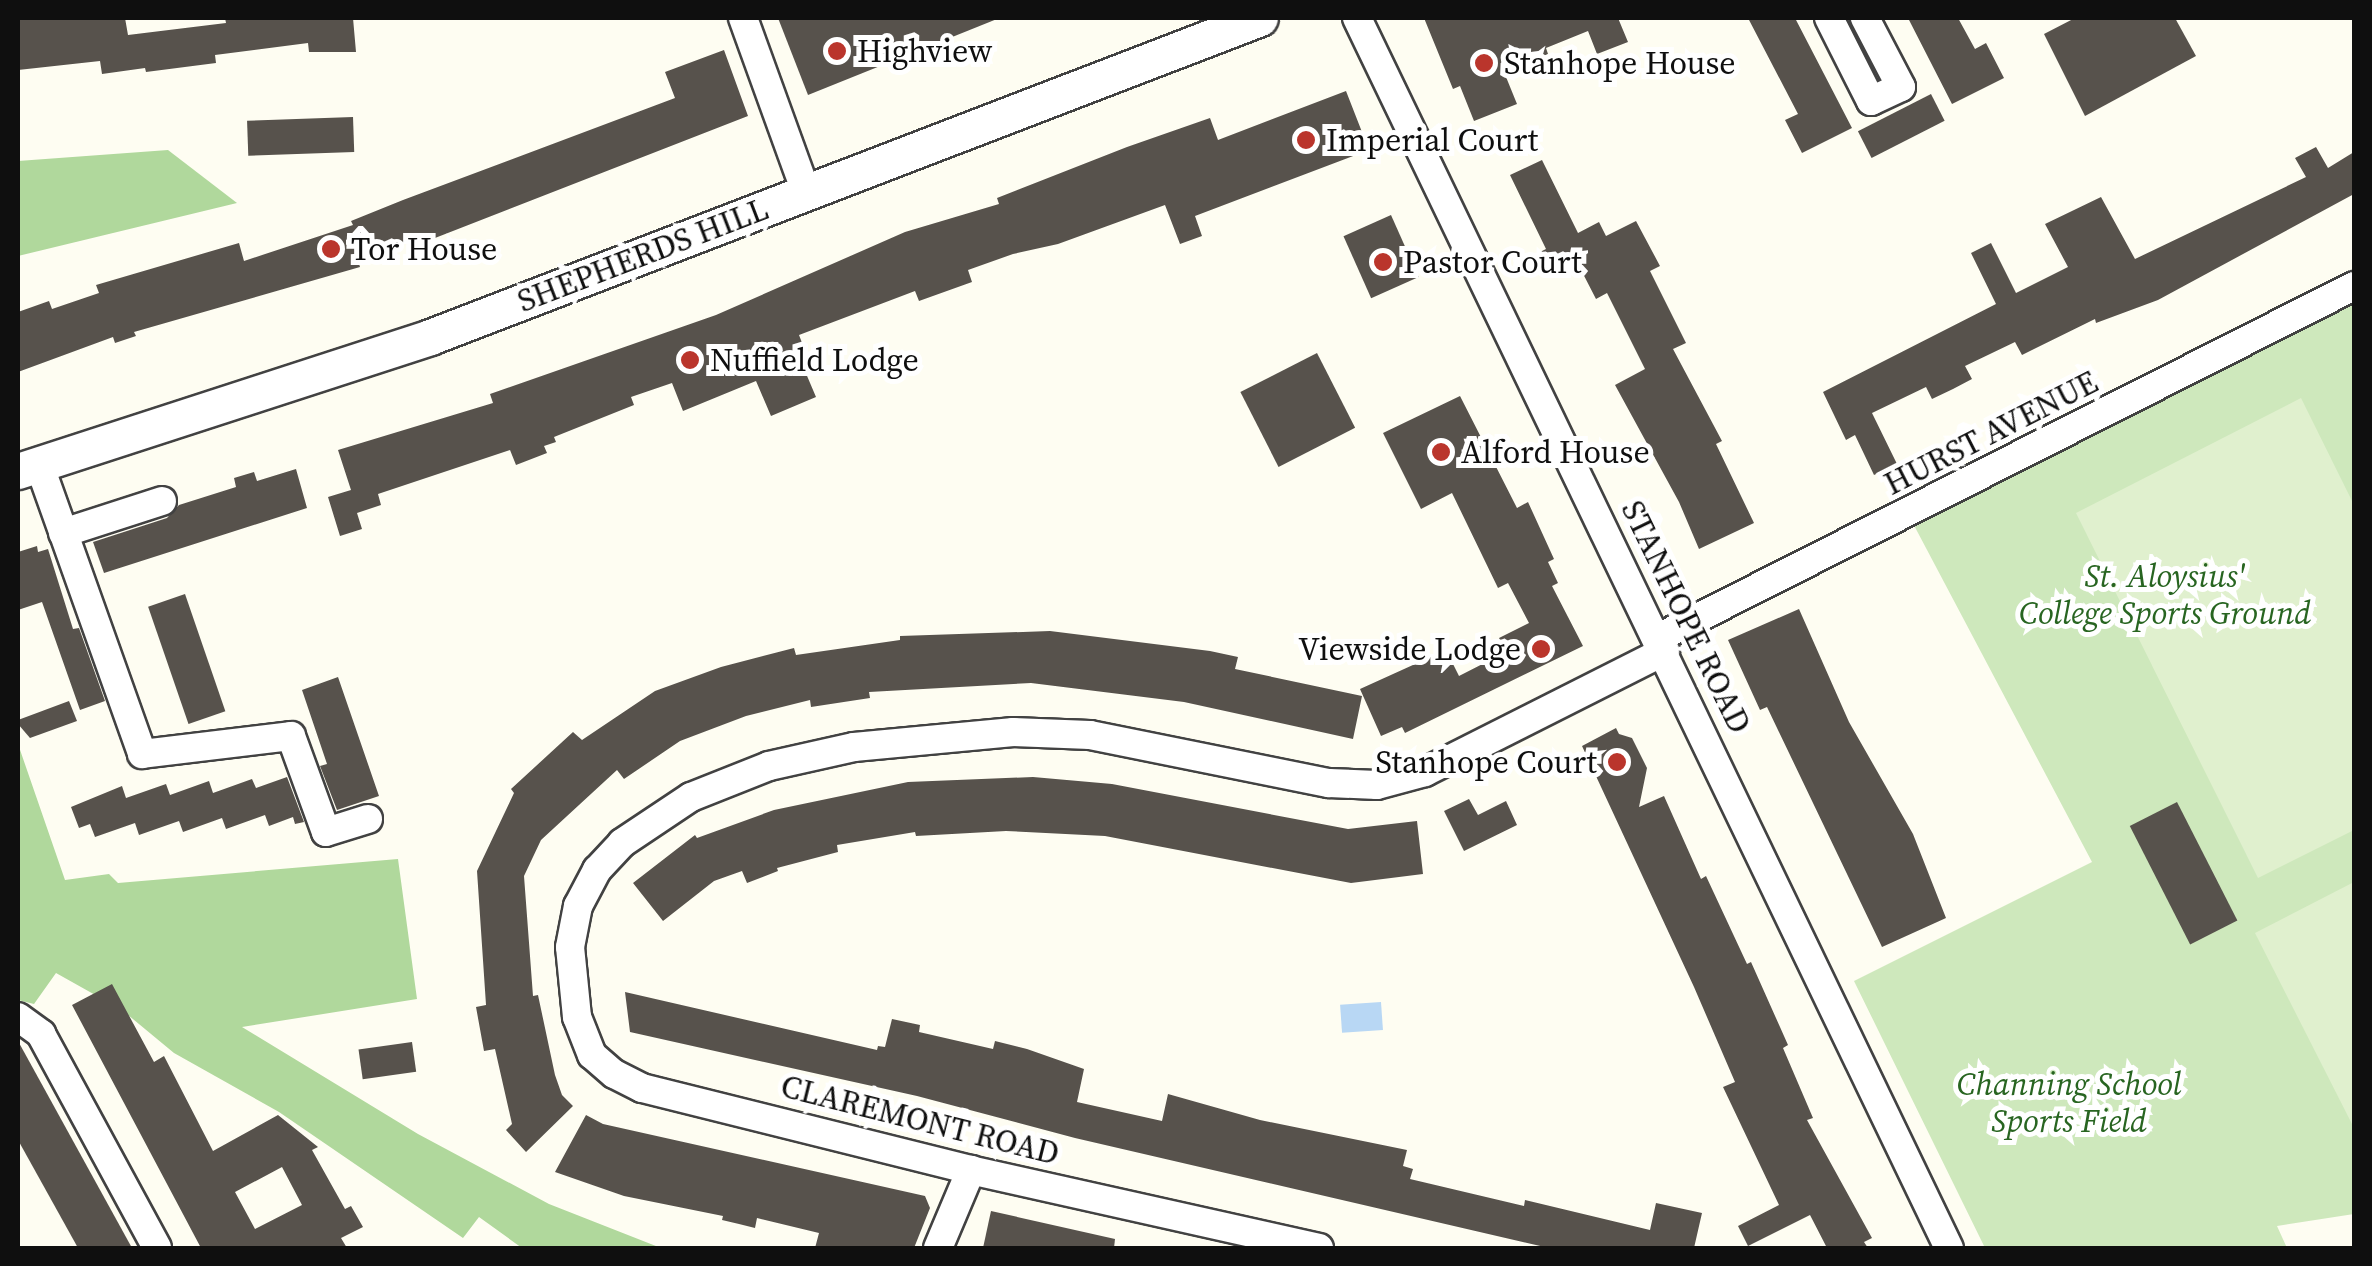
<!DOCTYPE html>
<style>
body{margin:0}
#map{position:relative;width:2372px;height:1266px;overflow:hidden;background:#fefdf2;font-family:"Source Serif 4",serif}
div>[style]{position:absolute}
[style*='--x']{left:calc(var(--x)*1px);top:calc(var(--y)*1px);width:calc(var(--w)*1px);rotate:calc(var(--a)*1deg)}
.green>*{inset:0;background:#cee8bc}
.forest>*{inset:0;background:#b0d89c}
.pitch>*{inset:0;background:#e0f0ce}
.water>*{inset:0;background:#b8d7f4;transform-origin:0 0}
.building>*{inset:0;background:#57524c;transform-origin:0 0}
.roads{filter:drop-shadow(2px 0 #424242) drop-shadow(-2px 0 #424242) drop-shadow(0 2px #424242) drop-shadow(0 -2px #424242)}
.minor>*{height:28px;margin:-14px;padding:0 14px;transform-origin:14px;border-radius:14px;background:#fff}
.tertiary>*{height:35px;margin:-17.5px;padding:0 17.5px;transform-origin:17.5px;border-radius:17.5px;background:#fff}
.dots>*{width:28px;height:28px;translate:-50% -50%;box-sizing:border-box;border:5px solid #fff;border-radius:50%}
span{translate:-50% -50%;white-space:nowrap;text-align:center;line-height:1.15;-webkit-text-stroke:10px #fff;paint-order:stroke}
.poi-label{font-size:32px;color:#0f0f0f}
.left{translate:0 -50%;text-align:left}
.right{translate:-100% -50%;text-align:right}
.street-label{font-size:32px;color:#0f0f0f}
.park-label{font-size:32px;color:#286521;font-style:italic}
.frame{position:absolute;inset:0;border:20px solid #0f0f0f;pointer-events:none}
</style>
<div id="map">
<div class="green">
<div style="clip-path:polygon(2354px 286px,2354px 1214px,2277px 1226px,2287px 1248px,1985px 1248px,1854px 981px,2092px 862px,1908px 514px)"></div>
</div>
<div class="forest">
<div style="clip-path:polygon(168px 150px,237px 203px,18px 256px,18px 161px)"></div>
<div style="clip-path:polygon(18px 744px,65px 880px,109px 874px,118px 883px,398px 859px,417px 999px,242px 1027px,418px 1134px,549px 1204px,661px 1248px,522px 1248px,479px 1217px,463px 1238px,279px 1112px,174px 1053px,122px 1010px,56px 973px,34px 1004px,18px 1000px)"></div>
</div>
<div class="pitch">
<div style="clip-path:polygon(2301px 398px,2354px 505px,2354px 830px,2258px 878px,2076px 513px)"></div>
<div style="clip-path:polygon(2354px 882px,2354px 1128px,2255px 933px)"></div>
</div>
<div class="water">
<div style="left:1381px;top:1002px;width:28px;height:41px;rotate:86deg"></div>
</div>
<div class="building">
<div style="clip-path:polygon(34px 18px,125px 18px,128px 35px,226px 23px,225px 18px,353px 18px,356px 52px,309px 52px,308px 43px,215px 55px,216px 63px,146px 72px,145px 68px,102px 74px,100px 61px,18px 70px,18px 20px)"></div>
<div style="clip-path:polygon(778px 18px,997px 18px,997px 19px,808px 95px)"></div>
<div style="clip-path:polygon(1424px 18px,1618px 18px,1628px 42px,1597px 54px,1588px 31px,1546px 48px,1548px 54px,1504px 72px,1517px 104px,1474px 121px,1460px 86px,1453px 89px)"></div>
<div style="clip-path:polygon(1748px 18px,1795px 18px,1852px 128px,1802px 153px,1785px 120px,1798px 114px)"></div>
<div style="clip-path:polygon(1908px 18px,1958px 18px,1975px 49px,1986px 43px,2004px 78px,1952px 104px)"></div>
<div style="clip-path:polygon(2075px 18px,2175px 18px,2196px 56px,2085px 116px,2044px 34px)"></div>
<div style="clip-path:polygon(724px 50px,748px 116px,435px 238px,420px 243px,417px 238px,357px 257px,360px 267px,134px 332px,136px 336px,115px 343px,113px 337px,18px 372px,18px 312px,49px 301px,52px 309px,99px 293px,96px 285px,239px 243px,244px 261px,353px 225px,351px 221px,403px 200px,675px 98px,665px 72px)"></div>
<div style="clip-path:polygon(1346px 91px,1369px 150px,1195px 216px,1202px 236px,1180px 244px,1165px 205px,1058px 244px,1013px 254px,968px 270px,972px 282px,919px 301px,915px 291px,799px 335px,806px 353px,799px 357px,816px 397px,771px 416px,756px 381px,683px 411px,672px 383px,631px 397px,634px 405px,554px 437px,556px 442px,544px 446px,547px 453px,516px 465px,510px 450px,378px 494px,381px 505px,357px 513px,362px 529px,340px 536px,328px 497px,351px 490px,338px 450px,493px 403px,490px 394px,716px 315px,905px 232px,999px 204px,997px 198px,1127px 147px,1210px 118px,1218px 140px)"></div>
<div style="left:1931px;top:94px;width:30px;height:82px;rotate:63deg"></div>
<div style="left:353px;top:117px;width:35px;height:106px;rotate:88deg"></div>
<div style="clip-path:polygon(2316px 147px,2328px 168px,2354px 152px,2354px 194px,2158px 300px,2096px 323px,2095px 319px,2022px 355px,2015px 342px,1965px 366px,1972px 379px,1953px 389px,1932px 399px,1926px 387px,1872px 413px,1897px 464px,1874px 475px,1855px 435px,1846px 440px,1823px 392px,1996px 304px,1971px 253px,1991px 243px,2016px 293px,2068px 267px,2045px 224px,2101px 197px,2135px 259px,2306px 177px,2295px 158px)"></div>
<div style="clip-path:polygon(1542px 160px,1578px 233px,1599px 222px,1606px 236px,1636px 221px,1660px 266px,1650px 271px,1686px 343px,1673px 349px,1722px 441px,1716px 444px,1754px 523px,1699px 549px,1679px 502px,1615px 385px,1645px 369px,1607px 293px,1596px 299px,1578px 264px,1552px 277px,1540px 252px,1546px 249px,1510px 175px)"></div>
<div style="left:1391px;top:215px;width:68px;height:52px;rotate:66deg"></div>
<div style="left:1317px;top:353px;width:84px;height:86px;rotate:63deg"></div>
<div style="clip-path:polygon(1460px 396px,1517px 508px,1528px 502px,1554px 559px,1548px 562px,1558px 583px,1552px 586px,1583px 646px,1405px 733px,1402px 727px,1381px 736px,1360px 689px,1446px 650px,1459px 676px,1506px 652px,1499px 638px,1529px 623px,1508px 583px,1498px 588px,1452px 493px,1421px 509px,1383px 433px)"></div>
<div style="clip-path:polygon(296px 469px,307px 508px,104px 573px,93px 542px,167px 518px,179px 505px,236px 487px,234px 478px,254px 472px,257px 481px)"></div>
<div style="clip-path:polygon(37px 546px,38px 552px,48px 549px,73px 629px,79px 628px,105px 701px,80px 710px,42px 602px,18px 610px,18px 552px)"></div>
<div style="left:185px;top:594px;width:124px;height:39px;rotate:71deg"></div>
<div style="clip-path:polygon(1799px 609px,1849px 722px,1913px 834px,1946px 918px,1882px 947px,1767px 707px,1760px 710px,1728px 640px)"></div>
<div style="clip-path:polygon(1050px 631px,1210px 651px,1238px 657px,1235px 669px,1362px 696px,1353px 739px,1184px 702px,1031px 683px,869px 692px,870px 698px,811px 707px,810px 700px,746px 716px,680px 741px,624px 779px,617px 770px,541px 840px,524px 876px,533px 996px,538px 995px,555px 1075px,562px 1095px,573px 1106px,526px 1152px,506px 1130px,512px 1124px,495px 1049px,484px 1051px,476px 1007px,486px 1005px,477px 871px,514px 793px,511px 789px,573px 732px,582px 740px,655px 691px,721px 667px,794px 648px,796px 655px,900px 640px,900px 636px)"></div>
<div style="clip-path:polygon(338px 677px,379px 796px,337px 810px,320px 766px,327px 764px,302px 690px)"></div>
<div style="clip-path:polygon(69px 701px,77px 721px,30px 738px,18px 724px,18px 720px)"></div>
<div style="clip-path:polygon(1616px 728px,1619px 734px,1632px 738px,1647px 768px,1639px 807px,1664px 796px,1701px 879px,1706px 876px,1747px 964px,1751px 962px,1788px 1045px,1783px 1048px,1813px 1118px,1807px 1120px,1872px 1238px,1864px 1242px,1868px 1248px,1827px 1248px,1810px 1215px,1748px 1246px,1738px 1226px,1779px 1205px,1723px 1087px,1735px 1082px,1694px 987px,1582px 746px)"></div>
<div style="clip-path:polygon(287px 777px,304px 822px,295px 824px,293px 817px,269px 826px,265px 815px,226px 829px,222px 818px,183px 832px,179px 821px,139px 835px,135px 823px,95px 837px,90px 824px,79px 828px,71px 807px,122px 786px,126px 798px,166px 784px,170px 795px,209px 781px,213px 793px,252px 779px,256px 788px)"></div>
<div style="clip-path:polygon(1033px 777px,1112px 784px,1348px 829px,1417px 821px,1423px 874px,1351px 883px,1105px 836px,1006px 831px,916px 836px,915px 832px,837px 845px,838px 852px,777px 868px,778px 871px,747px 883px,742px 871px,714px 881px,663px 921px,633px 883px,695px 835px,697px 838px,774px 810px,908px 782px)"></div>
<div style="clip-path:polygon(1469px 799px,1478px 815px,1506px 801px,1517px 825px,1464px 851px,1444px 811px)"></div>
<div style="left:2177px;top:802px;width:133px;height:53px;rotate:63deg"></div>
<div style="clip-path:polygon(evenodd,112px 984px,154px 1062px,164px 1056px,213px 1151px,278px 1115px,318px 1147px,312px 1150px,345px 1209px,351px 1206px,363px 1227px,341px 1238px,347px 1248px,201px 1248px,72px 1005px,112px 984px,282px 1167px,302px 1205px,255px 1229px,235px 1192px,282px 1167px)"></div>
<div style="clip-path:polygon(625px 992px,877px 1050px,878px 1046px,885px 1047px,892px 1019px,920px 1025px,919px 1032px,993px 1049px,995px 1041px,1027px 1049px,1084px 1069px,1077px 1102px,1162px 1121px,1168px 1094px,1260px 1120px,1407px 1150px,1403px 1166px,1413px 1169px,1410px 1179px,1524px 1206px,1525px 1200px,1650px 1230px,1656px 1203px,1702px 1213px,1694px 1248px,1549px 1248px,1075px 1138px,917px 1096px,630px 1032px)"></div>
<div style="clip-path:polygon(18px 1041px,132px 1248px,78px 1248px,18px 1140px)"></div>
<div style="left:412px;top:1042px;width:30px;height:54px;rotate:82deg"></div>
<div style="clip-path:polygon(586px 1115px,603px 1124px,925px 1196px,930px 1208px,914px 1248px,815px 1248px,819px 1233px,757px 1218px,755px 1228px,739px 1224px,722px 1220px,723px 1216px,624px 1196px,555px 1172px)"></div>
<div style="clip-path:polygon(991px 1211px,1115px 1239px,1114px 1248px,983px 1248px)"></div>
</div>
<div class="roads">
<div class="minor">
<div style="--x:743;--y:18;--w:185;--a:70.1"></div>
<div style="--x:1357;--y:18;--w:1365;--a:64.3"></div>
<div style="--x:1829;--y:18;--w:93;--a:63.2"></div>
<div style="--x:1871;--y:101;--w:33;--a:-25"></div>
<div style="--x:1901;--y:87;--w:78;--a:-117.6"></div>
<div style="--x:39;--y:464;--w:308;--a:70.4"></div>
<div style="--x:142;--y:754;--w:150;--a:-6.9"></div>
<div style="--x:291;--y:736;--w:102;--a:70"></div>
<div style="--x:326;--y:832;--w:44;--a:-17.2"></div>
<div style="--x:63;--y:533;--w:104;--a:-17.9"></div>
<div style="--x:1658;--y:638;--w:780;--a:-26.83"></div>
<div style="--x:18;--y:1017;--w:29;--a:36"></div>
<div style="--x:41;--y:1034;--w:243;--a:61.5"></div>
<div style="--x:938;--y:1248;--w:85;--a:-67.1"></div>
<div style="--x:1319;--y:1248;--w:357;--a:-167.4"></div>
<div style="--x:971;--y:1170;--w:339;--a:-166"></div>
<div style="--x:642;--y:1088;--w:31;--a:-153"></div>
<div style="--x:614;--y:1074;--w:29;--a:-139"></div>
<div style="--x:592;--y:1055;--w:41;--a:-111.5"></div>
<div style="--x:577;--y:1017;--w:70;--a:-95.7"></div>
<div style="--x:570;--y:947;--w:42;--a:-79"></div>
<div style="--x:578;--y:906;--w:41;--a:-62.2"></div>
<div style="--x:597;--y:870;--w:37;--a:-47"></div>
<div style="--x:622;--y:843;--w:83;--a:-33.7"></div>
<div style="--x:691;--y:797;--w:84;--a:-21.7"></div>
<div style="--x:769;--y:766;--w:87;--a:-12.6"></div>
<div style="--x:854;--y:747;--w:160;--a:-5.4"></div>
<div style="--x:1013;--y:732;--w:77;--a:2.2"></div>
<div style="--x:1090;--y:735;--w:244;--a:11.4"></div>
<div style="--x:1329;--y:783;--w:48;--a:2.4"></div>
<div style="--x:1377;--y:785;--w:50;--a:-15.2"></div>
<div style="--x:1425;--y:772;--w:269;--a:-26.8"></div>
</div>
<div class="tertiary">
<div style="--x:18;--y:471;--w:433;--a:-18"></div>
<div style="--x:430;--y:337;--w:889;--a:-21.02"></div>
</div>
</div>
<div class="dots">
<div style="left:837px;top:51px;background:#ba352c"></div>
<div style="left:1484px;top:63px;background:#ba352c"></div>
<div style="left:1306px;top:140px;background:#ba352c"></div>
<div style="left:331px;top:249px;background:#ba352c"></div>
<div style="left:1383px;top:262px;background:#ba352c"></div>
<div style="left:690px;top:360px;background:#ba352c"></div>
<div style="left:1441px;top:452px;background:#ba352c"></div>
<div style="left:1541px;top:649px;background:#ba352c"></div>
<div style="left:1617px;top:762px;background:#ba352c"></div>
</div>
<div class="poi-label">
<span class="left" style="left:857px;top:51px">Highview</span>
<span class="left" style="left:1504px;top:63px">Stanhope House</span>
<span class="left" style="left:1326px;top:140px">Imperial Court</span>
<span class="left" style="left:351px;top:249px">Tor House</span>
<span class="left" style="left:1403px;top:262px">Pastor Court</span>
<span class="left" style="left:710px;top:360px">Nuffield Lodge</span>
<span class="left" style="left:1461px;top:452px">Alford House</span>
<span class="right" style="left:1521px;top:649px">Viewside Lodge</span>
<span class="right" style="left:1597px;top:762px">Stanhope Court</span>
</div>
<div class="street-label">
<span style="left:643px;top:255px;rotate:-21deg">SHEPHERDS HILL</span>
<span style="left:1991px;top:433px;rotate:-27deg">HURST AVENUE</span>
<span style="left:1686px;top:617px;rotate:64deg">STANHOPE ROAD</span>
<span style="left:920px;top:1120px;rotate:14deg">CLAREMONT ROAD</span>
</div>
<div class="park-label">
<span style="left:2165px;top:595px">St. Aloysius'<br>College Sports Ground</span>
<span style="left:2069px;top:1103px">Channing School<br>Sports Field</span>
</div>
<div class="frame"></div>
</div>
